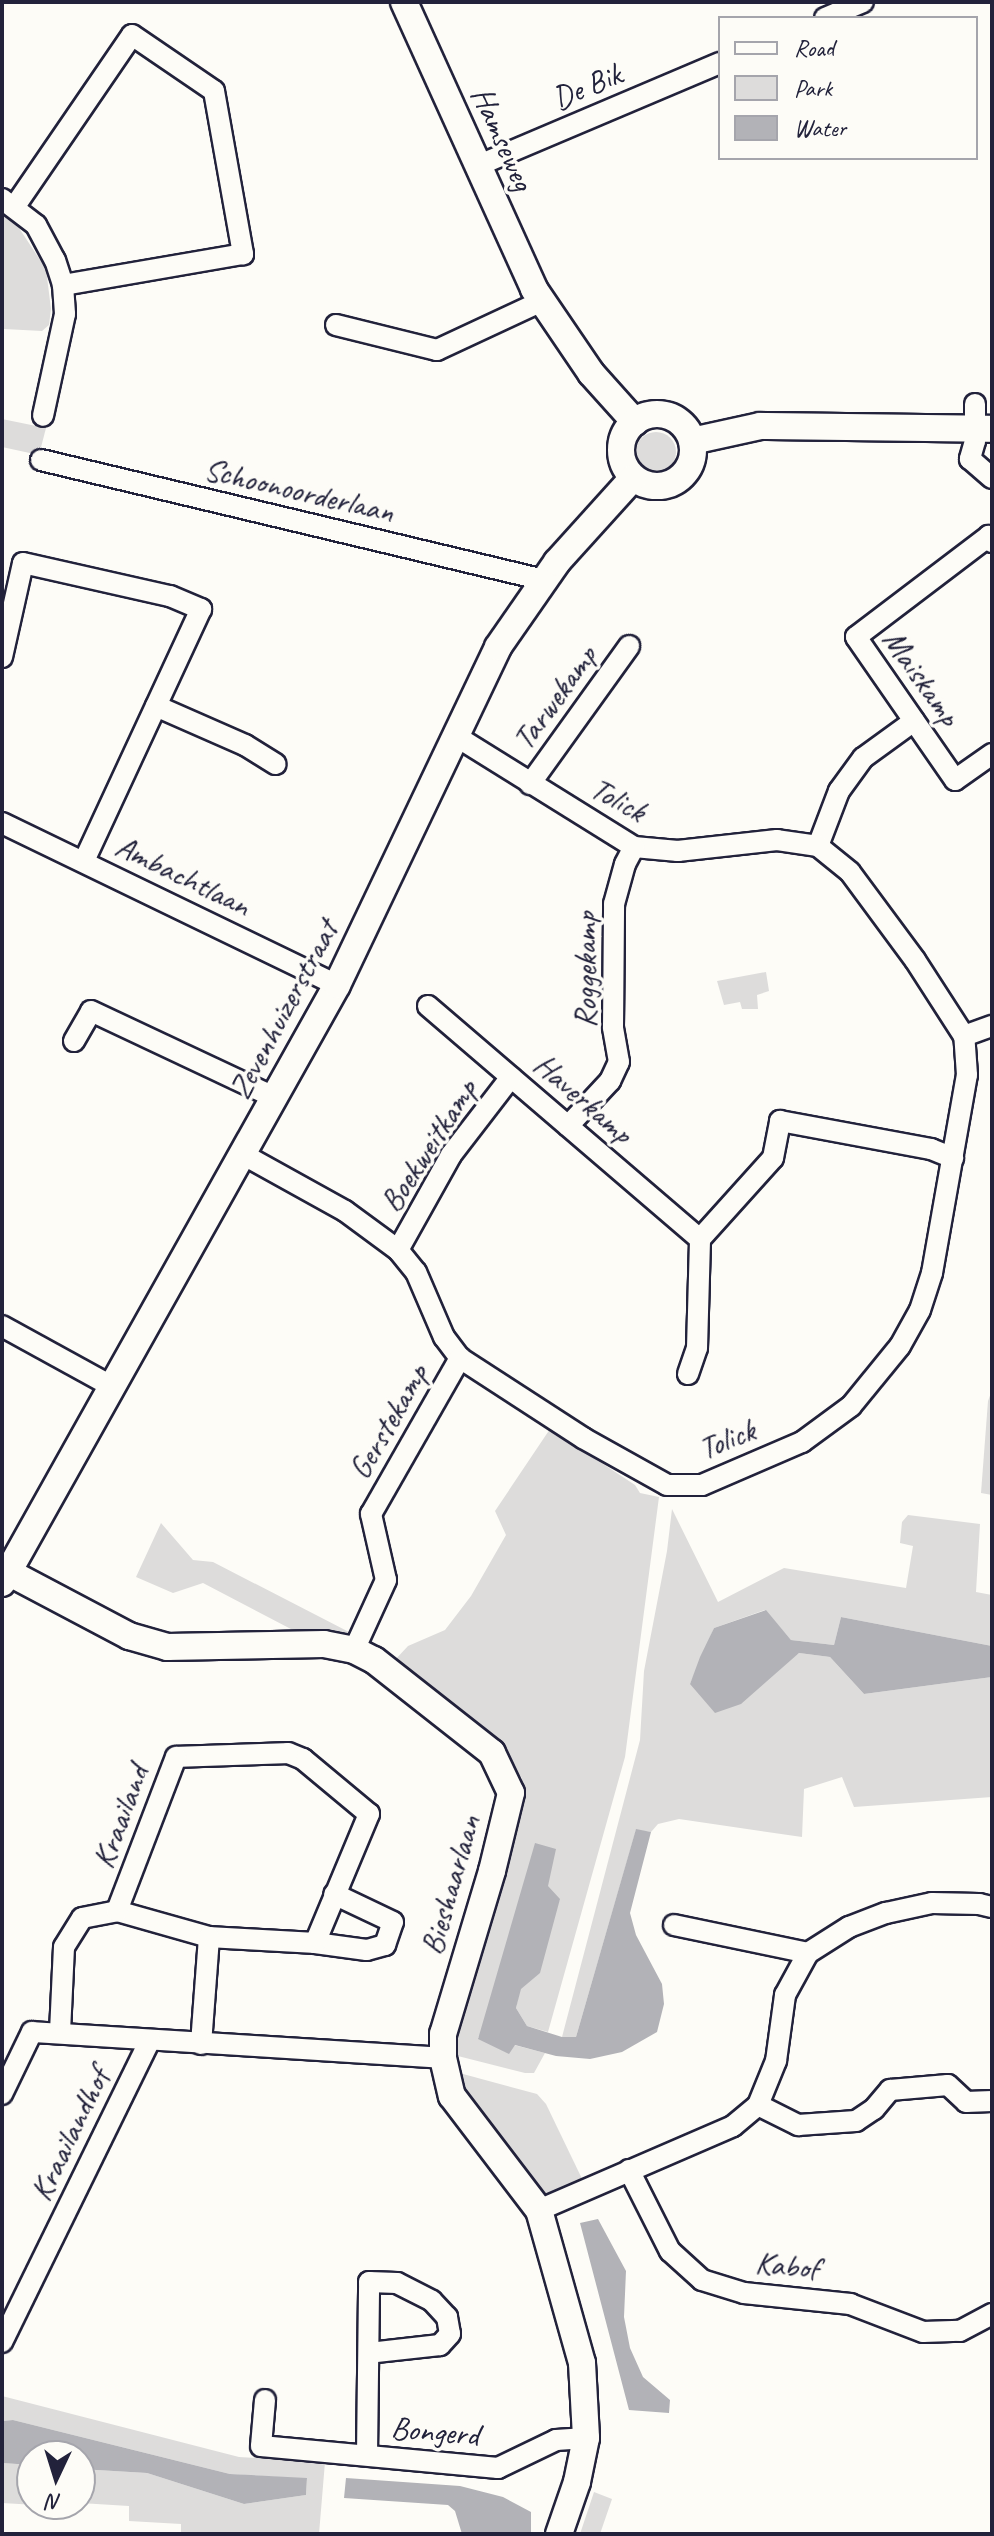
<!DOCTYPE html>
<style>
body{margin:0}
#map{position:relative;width:994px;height:2536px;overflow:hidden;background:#fdfcf7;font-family:Caveat,sans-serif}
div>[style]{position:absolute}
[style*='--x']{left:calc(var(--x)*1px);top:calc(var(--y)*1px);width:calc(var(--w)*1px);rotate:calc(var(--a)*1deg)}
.green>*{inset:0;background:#dddcdb}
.round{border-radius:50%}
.water>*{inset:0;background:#b2b2b7}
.roads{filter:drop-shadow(2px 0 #22223b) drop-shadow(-2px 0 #22223b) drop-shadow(0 2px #22223b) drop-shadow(0 -2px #22223b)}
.minor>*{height:20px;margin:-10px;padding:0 10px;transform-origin:10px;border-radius:10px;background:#fdfcf7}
.tertiary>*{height:26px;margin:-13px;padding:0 13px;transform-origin:13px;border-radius:13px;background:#fdfcf7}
.tertiary>.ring{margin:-13px;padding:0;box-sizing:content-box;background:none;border:26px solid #fdfcf7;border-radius:50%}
span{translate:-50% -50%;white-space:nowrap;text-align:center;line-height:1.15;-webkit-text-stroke:7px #fdfcf7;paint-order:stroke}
.street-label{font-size:32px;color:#22223b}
.frame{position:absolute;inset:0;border:4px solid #22223b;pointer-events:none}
.legend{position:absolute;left:718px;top:16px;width:260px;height:144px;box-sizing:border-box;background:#fdfcf7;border:2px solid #a5a5ac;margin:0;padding:10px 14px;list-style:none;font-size:24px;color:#22223b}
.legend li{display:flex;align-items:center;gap:16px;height:40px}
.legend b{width:40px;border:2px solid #a5a5ac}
.north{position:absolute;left:16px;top:2440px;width:80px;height:80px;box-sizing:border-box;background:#fdfcf7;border:2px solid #a5a5ac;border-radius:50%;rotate:184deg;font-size:22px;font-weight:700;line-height:32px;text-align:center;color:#22223b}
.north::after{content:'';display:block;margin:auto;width:28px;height:36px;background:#22223b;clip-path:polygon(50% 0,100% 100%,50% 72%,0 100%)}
</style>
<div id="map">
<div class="green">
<div style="clip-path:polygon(2px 215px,19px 228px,46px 269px,51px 309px,49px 325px,42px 331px,4px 329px,2px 339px)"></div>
<div style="clip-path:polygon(2px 419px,46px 428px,39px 455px,2px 447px)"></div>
<div class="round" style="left:636px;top:432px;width:40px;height:40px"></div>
<div style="clip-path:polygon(766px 972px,769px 991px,757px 995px,758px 1009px,742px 1009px,740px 1002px,724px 1005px,717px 981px)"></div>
<div style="clip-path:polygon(992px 1390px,992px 1495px,981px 1493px,988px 1401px)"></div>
<div style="clip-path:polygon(550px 1429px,635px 1485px,640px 1493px,659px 1497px,625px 1757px,548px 2032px,527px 2026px,516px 2008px,520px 1989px,560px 1899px,478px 2038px,509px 2053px,514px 2045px,545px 2053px,534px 2073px,525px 2073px,450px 2054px,517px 1829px,522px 1812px,522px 1778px,470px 1725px,394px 1661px,408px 1646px,445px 1630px,471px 1596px,506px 1535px,495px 1511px)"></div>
<div style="clip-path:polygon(672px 1509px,718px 1602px,784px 1568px,906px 1588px,913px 1546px,900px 1543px,902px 1522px,908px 1515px,980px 1524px,976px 1592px,992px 1595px,992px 1646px,841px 1617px,834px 1645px,791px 1640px,765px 1610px,714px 1628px,690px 1684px,789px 1660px,799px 1653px,830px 1657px,864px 1694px,992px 1677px,992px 1797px,854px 1807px,842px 1777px,804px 1789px,802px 1837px,679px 1819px,658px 1824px,651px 1832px,636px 1830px,576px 2037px,562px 2037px,640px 1740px,644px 1671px,667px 1551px)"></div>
<div style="clip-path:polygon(161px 1523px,193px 1560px,213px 1562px,349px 1632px,345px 1640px,312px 1640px,203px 1583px,173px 1593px,136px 1577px)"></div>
<div style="clip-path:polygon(452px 2071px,537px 2094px,546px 2104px,585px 2185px,538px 2201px,474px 2112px)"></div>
<div style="clip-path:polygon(2px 2396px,239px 2457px,325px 2462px,319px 2534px,181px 2534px,181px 2524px,129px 2521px,129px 2506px,80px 2503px,80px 2469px,147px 2473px,244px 2504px,306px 2495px,307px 2479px,230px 2474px,13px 2420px,2px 2421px)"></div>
<div style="clip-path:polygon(2px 2463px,32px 2465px,32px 2504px,36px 2505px,2px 2503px)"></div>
<div style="clip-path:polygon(594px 2492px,612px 2499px,600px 2534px,580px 2534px)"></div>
</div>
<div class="water">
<div style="clip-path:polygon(766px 1610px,791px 1640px,834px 1645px,841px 1617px,992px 1646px,992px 1677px,864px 1694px,830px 1657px,799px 1653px,741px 1704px,715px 1713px,690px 1684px,700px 1657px,714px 1628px)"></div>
<div style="clip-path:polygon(636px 1829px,651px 1832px,630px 1913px,636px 1935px,662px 1984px,664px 2004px,657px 2032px,622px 2052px,590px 2059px,556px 2056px,515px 2045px,509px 2054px,478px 2039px,535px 1843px,556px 1849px,548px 1886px,560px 1899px,540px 1973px,521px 1989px,516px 2008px,527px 2026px,562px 2037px,576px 2037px)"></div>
<div style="clip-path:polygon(598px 2219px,626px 2271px,624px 2317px,630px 2348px,643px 2377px,670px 2400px,669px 2413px,629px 2410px,580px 2223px)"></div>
<div style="clip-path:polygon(13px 2420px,230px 2474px,307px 2478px,306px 2495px,244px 2504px,147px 2473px,80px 2469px,80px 2456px,32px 2456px,32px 2465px,2px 2463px,2px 2421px)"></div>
<div style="clip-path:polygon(346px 2478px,460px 2486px,503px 2497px,531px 2512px,531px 2533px,462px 2534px,455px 2511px,448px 2505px,344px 2498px)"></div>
</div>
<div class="roads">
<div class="minor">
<div style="--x:825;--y:18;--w:41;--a:-22.8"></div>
<div style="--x:477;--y:166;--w:264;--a:-23"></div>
<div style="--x:2;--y:199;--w:43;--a:37.4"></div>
<div style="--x:36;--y:225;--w:40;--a:62"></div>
<div style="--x:55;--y:260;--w:26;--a:72"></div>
<div style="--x:63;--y:285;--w:29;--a:86"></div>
<div style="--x:65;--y:314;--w:104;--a:102.2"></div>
<div style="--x:15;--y:206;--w:207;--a:-55.6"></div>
<div style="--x:132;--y:35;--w:99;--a:34.3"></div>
<div style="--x:214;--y:91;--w:166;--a:79.9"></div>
<div style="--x:243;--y:254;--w:183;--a:170.2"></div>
<div style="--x:336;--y:325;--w:104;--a:13.9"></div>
<div style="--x:437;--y:350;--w:116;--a:-25"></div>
<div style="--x:975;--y:404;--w:37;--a:90"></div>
<div style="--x:975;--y:441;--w:19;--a:106"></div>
<div style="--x:970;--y:459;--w:29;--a:41"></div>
<div style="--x:41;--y:460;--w:517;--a:13.42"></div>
<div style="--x:992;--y:542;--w:7;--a:-117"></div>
<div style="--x:989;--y:536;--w:167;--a:142.8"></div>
<div style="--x:856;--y:637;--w:174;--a:55.3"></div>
<div style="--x:955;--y:780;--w:45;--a:-35.1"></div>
<div style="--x:2;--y:657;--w:96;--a:-77.4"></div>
<div style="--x:23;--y:563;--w:151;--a:12.7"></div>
<div style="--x:170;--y:596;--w:34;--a:23"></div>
<div style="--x:201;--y:609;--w:278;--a:114.9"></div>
<div style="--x:156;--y:706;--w:97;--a:23.7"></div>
<div style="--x:245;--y:745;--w:36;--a:32"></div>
<div style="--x:530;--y:784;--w:170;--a:-54.3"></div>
<div style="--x:2;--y:823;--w:372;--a:25.8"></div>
<div style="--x:818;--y:846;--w:59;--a:-69.1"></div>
<div style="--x:839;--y:791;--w:41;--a:-54"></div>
<div style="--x:863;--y:758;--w:63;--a:-36"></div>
<div style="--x:428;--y:1006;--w:358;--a:40.6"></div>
<div style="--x:964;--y:1036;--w:30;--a:-20"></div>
<div style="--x:74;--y:1041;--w:34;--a:-60"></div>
<div style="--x:91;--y:1011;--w:204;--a:25.2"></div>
<div style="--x:568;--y:1126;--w:62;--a:-47"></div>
<div style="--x:610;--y:1081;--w:21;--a:-65"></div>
<div style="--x:619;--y:1062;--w:36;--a:-100"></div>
<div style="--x:613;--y:1027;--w:123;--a:-89.5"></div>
<div style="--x:614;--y:904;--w:41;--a:-74.6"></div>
<div style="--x:625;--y:864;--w:19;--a:-62"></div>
<div style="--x:244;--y:1155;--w:115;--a:29"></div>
<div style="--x:345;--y:1211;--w:66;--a:36.3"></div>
<div style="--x:398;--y:1250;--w:28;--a:51"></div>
<div style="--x:416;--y:1272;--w:71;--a:66.7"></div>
<div style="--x:444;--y:1337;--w:26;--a:53"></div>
<div style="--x:460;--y:1358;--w:147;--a:33"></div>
<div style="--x:583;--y:1438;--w:96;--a:29.2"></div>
<div style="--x:667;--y:1485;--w:35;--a:0"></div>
<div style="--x:702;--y:1485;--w:109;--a:-23.3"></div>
<div style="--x:802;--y:1442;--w:61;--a:-36.3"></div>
<div style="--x:851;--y:1406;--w:77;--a:-50.8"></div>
<div style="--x:900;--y:1346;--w:41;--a:-60.9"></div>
<div style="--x:920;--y:1310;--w:39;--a:-72"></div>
<div style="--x:932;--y:1273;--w:201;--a:-80"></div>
<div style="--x:967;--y:1075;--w:39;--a:-94"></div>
<div style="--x:964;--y:1036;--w:90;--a:-122.8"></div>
<div style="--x:915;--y:960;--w:109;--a:-126.5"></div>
<div style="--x:850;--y:872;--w:41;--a:-140.9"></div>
<div style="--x:818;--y:846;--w:41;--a:-171.7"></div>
<div style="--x:777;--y:840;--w:100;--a:173.7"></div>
<div style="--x:678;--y:851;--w:44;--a:-174.8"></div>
<div style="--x:634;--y:847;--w:210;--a:-148.1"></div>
<div style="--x:398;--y:1250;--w:109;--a:-60.8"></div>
<div style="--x:451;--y:1155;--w:98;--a:-52.4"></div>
<div style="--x:2;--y:1326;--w:127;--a:28.8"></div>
<div style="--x:688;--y:1374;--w:28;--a:-71"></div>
<div style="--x:697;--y:1348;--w:109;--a:-88.4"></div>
<div style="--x:700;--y:1239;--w:109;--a:-48"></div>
<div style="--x:773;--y:1158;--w:38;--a:-79"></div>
<div style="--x:780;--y:1121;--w:154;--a:10.5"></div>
<div style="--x:931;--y:1149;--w:24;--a:22"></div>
<div style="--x:354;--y:1650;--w:77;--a:-65.4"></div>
<div style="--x:386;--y:1580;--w:68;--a:-102.8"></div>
<div style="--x:371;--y:1514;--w:180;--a:-60.3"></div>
<div style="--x:674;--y:1925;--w:137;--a:11.8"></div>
<div style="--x:315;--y:1943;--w:52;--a:7.7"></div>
<div style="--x:367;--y:1950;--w:19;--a:-16"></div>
<div style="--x:385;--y:1945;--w:24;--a:-71"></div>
<div style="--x:393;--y:1922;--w:65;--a:-154.6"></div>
<div style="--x:60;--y:2032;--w:85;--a:-87.3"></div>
<div style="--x:64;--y:1947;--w:34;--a:-58"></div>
<div style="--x:82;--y:1918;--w:36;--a:-11"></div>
<div style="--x:117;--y:1911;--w:96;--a:15.8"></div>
<div style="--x:209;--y:1937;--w:106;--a:3.2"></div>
<div style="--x:315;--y:1943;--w:140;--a:-67.3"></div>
<div style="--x:369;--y:1814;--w:86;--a:-140.2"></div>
<div style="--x:303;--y:1759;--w:16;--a:-158"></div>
<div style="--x:288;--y:1753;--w:112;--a:178"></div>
<div style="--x:176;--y:1757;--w:165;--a:111"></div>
<div style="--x:201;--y:2044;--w:107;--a:-85.7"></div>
<div style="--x:2;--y:2094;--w:69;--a:-64.2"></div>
<div style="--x:32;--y:2032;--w:412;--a:3.6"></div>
<div style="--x:758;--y:2105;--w:45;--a:26.6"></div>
<div style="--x:798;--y:2125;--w:58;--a:-3.9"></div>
<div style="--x:856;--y:2121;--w:22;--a:-34"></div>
<div style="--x:874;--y:2109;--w:25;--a:-50"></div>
<div style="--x:890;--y:2090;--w:58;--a:-4.9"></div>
<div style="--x:948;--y:2085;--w:25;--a:43"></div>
<div style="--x:966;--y:2102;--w:26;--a:-2"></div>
<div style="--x:629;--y:2170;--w:91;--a:63.2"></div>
<div style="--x:670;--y:2251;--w:43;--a:42.2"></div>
<div style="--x:702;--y:2280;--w:44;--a:17.2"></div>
<div style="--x:744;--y:2293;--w:107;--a:5.9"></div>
<div style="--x:850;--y:2304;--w:78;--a:21"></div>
<div style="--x:923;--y:2332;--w:37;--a:-2"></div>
<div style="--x:960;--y:2331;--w:36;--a:-28"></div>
<div style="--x:539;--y:2210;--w:211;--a:-23.4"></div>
<div style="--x:733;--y:2126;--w:33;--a:-40"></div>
<div style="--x:758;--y:2105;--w:48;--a:-67.8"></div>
<div style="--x:776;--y:2061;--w:67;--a:-82.2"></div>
<div style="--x:785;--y:1995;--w:48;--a:-61.3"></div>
<div style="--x:808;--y:1953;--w:49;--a:-32.4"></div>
<div style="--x:849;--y:1927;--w:40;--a:-21"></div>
<div style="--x:886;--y:1913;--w:47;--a:-12.3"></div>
<div style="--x:932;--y:1903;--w:47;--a:1.2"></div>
<div style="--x:979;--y:1904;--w:13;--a:13"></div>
<div style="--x:2;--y:2342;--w:336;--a:-63.9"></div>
<div style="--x:265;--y:2400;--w:46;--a:95"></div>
<div style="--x:261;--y:2446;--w:238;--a:5.3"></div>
<div style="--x:498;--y:2468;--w:64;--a:-25.8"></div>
<div style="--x:556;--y:2440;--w:30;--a:-4"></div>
<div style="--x:367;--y:2455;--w:173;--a:-89.3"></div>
<div style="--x:369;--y:2282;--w:28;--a:2"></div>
<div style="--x:397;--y:2283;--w:39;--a:27"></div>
<div style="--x:432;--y:2301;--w:22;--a:47"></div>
<div style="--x:447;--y:2317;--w:17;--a:80"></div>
<div style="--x:450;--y:2334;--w:15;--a:132"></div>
<div style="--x:440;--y:2345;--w:71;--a:173.6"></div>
</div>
<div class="tertiary">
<div style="--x:404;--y:2;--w:315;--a:65.6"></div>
<div style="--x:534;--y:289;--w:102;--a:55.8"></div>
<div style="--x:591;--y:373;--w:66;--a:48.1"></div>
<div class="ring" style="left:621px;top:414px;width:46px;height:46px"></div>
<div style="--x:692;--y:441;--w:70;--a:-12.4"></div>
<div style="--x:760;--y:426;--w:232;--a:0.7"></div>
<div style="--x:8;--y:1572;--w:137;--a:27.9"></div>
<div style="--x:129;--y:1636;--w:40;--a:16"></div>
<div style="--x:167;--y:1647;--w:157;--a:-1.1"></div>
<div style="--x:324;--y:1644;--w:31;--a:11"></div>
<div style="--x:354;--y:1650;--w:22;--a:27"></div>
<div style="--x:374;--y:1660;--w:150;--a:38.2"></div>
<div style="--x:492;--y:1753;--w:44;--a:64.6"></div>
<div style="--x:511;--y:1793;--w:80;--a:103.7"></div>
<div style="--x:492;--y:1871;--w:170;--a:106.7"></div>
<div style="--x:443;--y:2034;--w:24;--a:90"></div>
<div style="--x:443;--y:2058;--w:39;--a:77"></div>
<div style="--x:452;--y:2096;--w:143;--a:52.7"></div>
<div style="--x:539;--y:2210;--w:159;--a:74.3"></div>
<div style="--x:582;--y:2363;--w:75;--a:86.9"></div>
<div style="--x:586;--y:2438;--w:45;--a:101.6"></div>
<div style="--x:577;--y:2482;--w:55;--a:109.1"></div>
<div style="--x:2;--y:1583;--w:685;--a:-60.74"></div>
<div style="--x:337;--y:985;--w:374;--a:-64.5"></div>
<div style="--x:498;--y:647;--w:103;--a:-55.2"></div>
<div style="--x:557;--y:562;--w:113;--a:-47.9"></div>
</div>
</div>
<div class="street-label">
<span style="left:587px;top:87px;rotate:-23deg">De Bik</span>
<span style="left:502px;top:139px;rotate:66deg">Hamseweg</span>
<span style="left:299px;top:491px;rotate:13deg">Schoonoorderlaan</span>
<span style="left:921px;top:678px;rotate:55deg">Maiskamp</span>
<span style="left:555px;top:698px;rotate:-54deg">Tarwekamp</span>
<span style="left:618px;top:800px;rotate:29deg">Tolick</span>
<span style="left:183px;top:876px;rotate:26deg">Ambachtlaan</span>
<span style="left:586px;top:970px;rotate:-90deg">Roggekamp</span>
<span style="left:284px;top:1010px;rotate:-62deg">Zevenhuizerstraat</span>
<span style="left:583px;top:1099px;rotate:41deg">Haverkamp</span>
<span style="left:429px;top:1146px;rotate:-57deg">Boekweitkamp</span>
<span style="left:389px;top:1422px;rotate:-60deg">Gerstekamp</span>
<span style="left:727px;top:1440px;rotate:-22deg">Tolick</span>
<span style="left:121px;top:1817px;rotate:-69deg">Kraailand</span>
<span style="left:451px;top:1885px;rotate:-74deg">Bieshaarlaan</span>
<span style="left:70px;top:2135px;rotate:-64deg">Kraailandhof</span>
<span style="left:787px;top:2266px;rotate:6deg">Kabof</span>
<span style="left:435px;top:2432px;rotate:5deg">Bongerd</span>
</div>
<div class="frame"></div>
<ul class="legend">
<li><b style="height:10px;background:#fdfcf7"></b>Road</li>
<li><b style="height:22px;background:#dddcdb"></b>Park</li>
<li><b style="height:22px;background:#b2b2b7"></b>Water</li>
</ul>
<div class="north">N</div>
</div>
